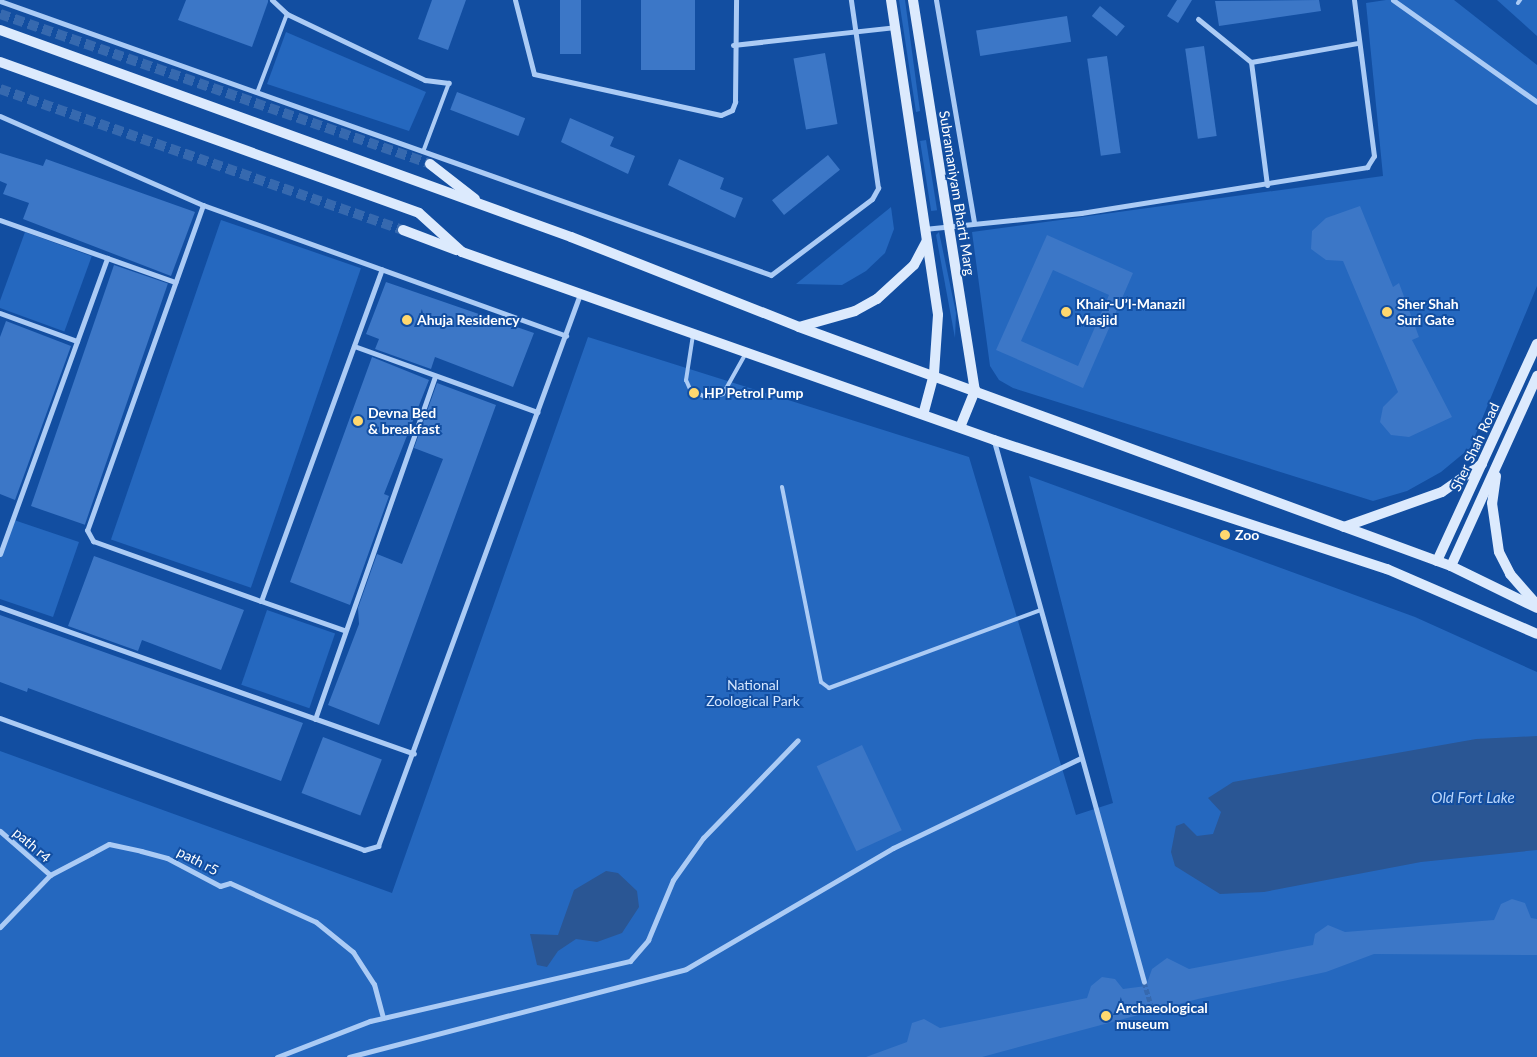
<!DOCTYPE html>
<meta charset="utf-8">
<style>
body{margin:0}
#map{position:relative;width:1537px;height:1057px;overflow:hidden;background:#124ea1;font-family:Lato,sans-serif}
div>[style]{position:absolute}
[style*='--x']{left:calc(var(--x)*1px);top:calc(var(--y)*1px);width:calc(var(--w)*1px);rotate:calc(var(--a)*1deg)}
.green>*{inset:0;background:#2568bf;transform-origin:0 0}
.water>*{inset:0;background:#2a5694}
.building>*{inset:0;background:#3c77c7;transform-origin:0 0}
.street-tunnel>*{height:5px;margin-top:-2.5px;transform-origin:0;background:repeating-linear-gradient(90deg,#3669af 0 5px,transparent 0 7.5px)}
.secondary-tunnel>*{height:10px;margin-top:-5px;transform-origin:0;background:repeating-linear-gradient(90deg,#3669af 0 10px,transparent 0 15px)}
.lane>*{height:4px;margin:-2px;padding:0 2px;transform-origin:2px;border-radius:2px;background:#abcbf5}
.street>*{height:5px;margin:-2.5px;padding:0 2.5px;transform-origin:2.5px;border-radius:2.5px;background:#abcbf5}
.secondary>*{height:10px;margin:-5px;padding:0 5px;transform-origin:5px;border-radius:5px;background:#dceafd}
.dots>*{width:14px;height:14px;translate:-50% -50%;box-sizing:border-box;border:2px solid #124ea1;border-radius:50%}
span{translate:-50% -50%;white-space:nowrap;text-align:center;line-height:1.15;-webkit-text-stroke:4px #124ea1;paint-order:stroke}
.street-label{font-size:14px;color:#fff}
.poi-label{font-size:14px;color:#fff;font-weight:700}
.left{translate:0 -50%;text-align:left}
.park-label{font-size:14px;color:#d4e6fe}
.water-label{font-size:15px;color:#b8d5fb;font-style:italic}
</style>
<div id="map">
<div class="green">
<div style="clip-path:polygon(899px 0,905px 0,920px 111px,916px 112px)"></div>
<div style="clip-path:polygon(1386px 0,1454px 0,1537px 65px,1537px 286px,1470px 448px,1441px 472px,1407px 491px,1373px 501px,1013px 388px,999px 380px,990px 366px,972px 232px,1383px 176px,1366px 3px)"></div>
<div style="clip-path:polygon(1497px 0,1537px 0,1537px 36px)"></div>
<div style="clip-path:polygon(286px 32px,426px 92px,409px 131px,267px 84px)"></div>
<div style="left:926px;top:140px;width:71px;height:6px;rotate:81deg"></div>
<div style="clip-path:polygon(891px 207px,894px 229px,885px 253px,866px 271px,842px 285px,796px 284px)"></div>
<div style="left:221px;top:220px;width:148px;height:338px;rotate:19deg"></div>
<div style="left:25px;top:232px;width:71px;height:80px;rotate:20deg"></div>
<div style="clip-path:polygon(939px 232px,956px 313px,955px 338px,936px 235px)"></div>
<div style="clip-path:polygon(588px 337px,969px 457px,1076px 815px,1113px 803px,1029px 476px,1415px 617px,1537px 672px,1537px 1057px,0 1057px,0 751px,392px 893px)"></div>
<div style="clip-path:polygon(11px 519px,79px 542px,53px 617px,0 599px,0 551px)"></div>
<div style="left:267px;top:610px;width:72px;height:79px;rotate:19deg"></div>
</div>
<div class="water">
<div style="clip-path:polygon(1537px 736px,1537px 850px,1421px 862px,1264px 892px,1220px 894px,1175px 866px,1171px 852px,1176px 826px,1184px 823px,1197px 836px,1213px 834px,1221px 812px,1208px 798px,1233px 782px,1476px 739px)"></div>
<div style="clip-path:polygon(606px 871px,618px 873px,637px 891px,639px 907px,622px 933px,597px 942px,576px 939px,558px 951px,547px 967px,537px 965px,530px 934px,558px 935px,574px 890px)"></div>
</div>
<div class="building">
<div style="clip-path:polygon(186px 0,268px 0,268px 2px,252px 47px,178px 20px)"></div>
<div style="clip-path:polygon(432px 0,466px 0,448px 50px,418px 39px)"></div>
<div style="left:560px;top:0;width:21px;height:54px"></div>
<div style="left:641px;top:0;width:54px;height:70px"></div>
<div style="clip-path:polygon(1177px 0,1192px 0,1178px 23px,1167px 16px)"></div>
<div style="clip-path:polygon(1319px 0,1321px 11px,1219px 26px,1215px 1px)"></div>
<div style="left:1100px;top:6px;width:32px;height:13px;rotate:39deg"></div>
<div style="left:1067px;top:16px;width:26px;height:92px;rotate:81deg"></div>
<div style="left:1204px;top:46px;width:91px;height:19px;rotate:82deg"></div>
<div style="left:825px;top:53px;width:72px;height:32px;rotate:80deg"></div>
<div style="left:1107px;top:56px;width:98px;height:20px;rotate:82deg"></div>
<div style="left:457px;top:92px;width:73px;height:19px;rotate:21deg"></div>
<div style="clip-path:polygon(570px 118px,614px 137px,610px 146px,635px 156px,628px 174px,561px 142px)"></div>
<div style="clip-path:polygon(0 153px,43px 166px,46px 159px,195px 212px,171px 276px,23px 219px,29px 203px,3px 194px,7px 184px,0 181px)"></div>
<div style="left:828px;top:155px;width:19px;height:72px;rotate:51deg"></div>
<div style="clip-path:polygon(679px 159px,724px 178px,720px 189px,743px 198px,735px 218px,668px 185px)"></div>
<div style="clip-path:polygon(1360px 206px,1393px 287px,1399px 283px,1419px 337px,1412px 340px,1452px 417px,1409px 437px,1391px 435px,1380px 422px,1383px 407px,1398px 392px,1343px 261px,1326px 260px,1311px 249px,1312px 231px,1326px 218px)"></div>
<div style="clip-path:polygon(evenodd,1047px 235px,1133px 273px,1083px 388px,996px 350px,1047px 235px,1053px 270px,1109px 295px,1078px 366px,1021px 341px,1053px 270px)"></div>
<div style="left:114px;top:265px;width:57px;height:255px;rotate:19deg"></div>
<div style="clip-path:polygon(386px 282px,534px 333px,513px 387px,435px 357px,431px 369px,375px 349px,379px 339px,366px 334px)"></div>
<div style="clip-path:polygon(6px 321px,71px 346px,15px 500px,0 494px,0 337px)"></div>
<div style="clip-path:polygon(372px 357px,429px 380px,384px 494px,389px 496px,350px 605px,290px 582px)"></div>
<div style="clip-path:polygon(437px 383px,496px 405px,379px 725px,328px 705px,359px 624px,358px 608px,377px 554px,402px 564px,443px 459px,414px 448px)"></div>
<div style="clip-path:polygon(94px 556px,244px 610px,221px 670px,142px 640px,138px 651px,68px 626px)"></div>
<div style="clip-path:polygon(0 615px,303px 723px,281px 781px,28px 688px,27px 692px,0 682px)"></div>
<div style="left:323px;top:737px;width:63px;height:60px;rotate:21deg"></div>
<div style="left:862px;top:745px;width:94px;height:50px;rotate:65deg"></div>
<div style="clip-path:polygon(1512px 899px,1525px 903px,1531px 918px,1537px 919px,1537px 955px,1374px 954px,1326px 972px,1198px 999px,982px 1057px,866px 1057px,907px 1042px,912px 1023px,924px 1019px,940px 1028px,1087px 998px,1091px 986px,1102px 977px,1115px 979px,1123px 989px,1146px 986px,1152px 969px,1167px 958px,1189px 969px,1313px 945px,1315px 934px,1328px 925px,1345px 932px,1494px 920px,1501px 904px)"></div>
</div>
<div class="street-tunnel">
<div style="--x:1144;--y:982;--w:31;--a:73"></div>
</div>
<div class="secondary-tunnel">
<div style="--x:0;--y:14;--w:455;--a:19.2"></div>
<div style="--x:0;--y:89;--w:427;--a:19.3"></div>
</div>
<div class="lane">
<div style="--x:1518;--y:3;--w:4;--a:-56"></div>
<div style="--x:257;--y:93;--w:85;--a:-69.2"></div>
<div style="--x:423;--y:152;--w:74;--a:-69.4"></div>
<div style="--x:693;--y:335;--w:46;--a:98.8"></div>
<div style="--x:686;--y:380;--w:10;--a:66"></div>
<div style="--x:690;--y:389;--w:17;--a:28"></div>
<div style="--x:705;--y:397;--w:18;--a:-9"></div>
<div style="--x:723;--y:394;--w:47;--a:-60.7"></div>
<div style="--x:782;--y:487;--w:199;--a:78.7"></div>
<div style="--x:821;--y:682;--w:10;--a:37"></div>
<div style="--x:829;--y:688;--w:226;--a:-20.2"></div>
</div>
<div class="street">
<div style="--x:272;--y:0;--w:21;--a:43"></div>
<div style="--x:287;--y:14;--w:153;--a:25.6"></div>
<div style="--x:425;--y:80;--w:24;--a:7"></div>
<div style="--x:515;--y:0;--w:76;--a:75.6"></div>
<div style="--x:534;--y:74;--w:191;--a:12.4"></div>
<div style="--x:721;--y:115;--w:12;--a:-24"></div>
<div style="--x:732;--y:110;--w:9;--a:-69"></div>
<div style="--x:735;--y:102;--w:102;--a:-89.4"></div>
<div style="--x:936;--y:0;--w:225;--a:80.3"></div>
<div style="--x:1393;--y:0;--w:176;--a:35.3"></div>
<div style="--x:0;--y:1;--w:818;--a:19.56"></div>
<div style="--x:771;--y:275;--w:126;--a:-37"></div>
<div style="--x:872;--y:199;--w:13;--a:-61"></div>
<div style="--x:878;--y:188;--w:190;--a:-98.2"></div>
<div style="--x:1198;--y:19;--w:68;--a:39.1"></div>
<div style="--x:733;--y:45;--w:163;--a:-6.3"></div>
<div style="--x:0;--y:116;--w:222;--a:23.7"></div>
<div style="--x:203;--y:205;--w:386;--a:19.8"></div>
<div style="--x:1267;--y:185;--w:124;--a:-97.4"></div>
<div style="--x:1251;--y:62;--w:109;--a:-10.1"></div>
<div style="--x:203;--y:205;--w:345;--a:109.6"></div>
<div style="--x:87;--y:530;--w:13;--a:61"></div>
<div style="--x:93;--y:541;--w:178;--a:19.7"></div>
<div style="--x:261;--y:601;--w:353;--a:-70"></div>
<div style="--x:0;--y:220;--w:186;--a:19.5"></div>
<div style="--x:924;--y:229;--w:158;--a:-5.8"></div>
<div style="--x:1081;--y:213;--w:290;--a:-9.1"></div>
<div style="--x:1367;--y:167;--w:13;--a:-58"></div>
<div style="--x:1374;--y:156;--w:157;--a:-97.3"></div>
<div style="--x:0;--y:313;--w:82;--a:20"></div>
<div style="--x:354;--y:346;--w:195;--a:19.8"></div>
<div style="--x:994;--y:441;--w:561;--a:74.5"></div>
<div style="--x:0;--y:554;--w:315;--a:-70.1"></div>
<div style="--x:261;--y:601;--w:88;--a:19.3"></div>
<div style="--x:0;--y:607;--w:439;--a:19.5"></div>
<div style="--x:0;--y:718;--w:387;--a:19.9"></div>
<div style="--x:364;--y:850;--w:15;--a:-16"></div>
<div style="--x:378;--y:846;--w:588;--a:-69.9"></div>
<div style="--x:315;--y:719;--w:363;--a:-70.7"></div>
<div style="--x:0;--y:831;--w:67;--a:41.3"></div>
<div style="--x:0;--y:927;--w:72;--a:-46.1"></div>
<div style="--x:50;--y:875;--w:47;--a:-27.6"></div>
<div style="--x:92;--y:853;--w:19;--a:-28"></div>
<div style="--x:109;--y:844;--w:33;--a:12"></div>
<div style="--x:141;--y:851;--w:27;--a:15"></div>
<div style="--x:167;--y:858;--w:60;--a:27.8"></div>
<div style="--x:220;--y:886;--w:10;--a:-17"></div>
<div style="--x:230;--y:883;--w:94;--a:24.4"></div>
<div style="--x:316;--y:922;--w:48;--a:39"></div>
<div style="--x:353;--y:952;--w:38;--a:57"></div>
<div style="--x:374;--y:984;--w:35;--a:75"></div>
<div style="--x:277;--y:1057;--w:100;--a:-21.2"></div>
<div style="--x:370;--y:1021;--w:267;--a:-13"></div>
<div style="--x:630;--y:961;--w:28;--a:-49"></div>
<div style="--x:648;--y:940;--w:65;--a:-67.4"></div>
<div style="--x:673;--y:880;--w:52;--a:-54.5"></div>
<div style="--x:703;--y:838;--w:136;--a:-45.9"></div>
<div style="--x:349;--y:1057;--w:348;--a:-14.6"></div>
<div style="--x:686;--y:969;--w:240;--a:-30.3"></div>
<div style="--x:893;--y:848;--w:208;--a:-25.6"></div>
</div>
<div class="secondary">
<div style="--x:891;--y:0;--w:318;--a:81.5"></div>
<div style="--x:938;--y:315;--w:59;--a:93.9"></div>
<div style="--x:934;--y:374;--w:39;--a:105"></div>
<div style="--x:913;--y:0;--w:395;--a:81"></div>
<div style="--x:0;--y:30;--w:607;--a:19.93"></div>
<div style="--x:571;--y:237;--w:245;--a:21.5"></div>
<div style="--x:799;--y:327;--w:694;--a:20.13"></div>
<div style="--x:1451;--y:566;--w:96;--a:26"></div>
<div style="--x:0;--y:62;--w:445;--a:19.8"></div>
<div style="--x:419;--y:213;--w:58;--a:42.2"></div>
<div style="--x:462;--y:252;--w:564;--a:19.46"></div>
<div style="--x:994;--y:440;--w:414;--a:18.2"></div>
<div style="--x:1387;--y:569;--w:163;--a:23.4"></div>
<div style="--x:430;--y:164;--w:57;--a:37.9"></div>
<div style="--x:403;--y:230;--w:57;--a:20.7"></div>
<div style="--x:799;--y:327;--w:58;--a:-15.9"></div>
<div style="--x:855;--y:311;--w:25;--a:-29"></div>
<div style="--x:877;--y:299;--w:50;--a:-42.6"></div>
<div style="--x:914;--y:265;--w:27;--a:-62"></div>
<div style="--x:961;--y:425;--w:38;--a:-68"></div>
<div style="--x:1496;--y:476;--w:27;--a:98"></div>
<div style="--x:1492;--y:503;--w:49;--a:81.9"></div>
<div style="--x:1499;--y:552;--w:25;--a:63"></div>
<div style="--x:1510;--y:574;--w:41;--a:48.9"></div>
<div style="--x:1344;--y:527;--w:104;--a:-19.7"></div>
<div style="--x:1442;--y:492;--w:49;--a:-35"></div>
<div style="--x:1437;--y:561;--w:239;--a:-65.3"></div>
<div style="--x:1451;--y:566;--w:209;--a:-65.6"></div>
</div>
<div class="dots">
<div style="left:1066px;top:312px;background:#ffd86f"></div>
<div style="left:1387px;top:312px;background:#ffd86f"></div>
<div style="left:407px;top:320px;background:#ffd86f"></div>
<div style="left:694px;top:393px;background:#ffd86f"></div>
<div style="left:358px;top:421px;background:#ffd86f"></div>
<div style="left:1225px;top:535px;background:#ffd86f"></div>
<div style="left:1106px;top:1016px;background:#ffd86f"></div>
</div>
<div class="street-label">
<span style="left:957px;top:193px;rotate:81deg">Subramaniyam Bharti Marg</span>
<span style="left:1475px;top:447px;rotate:-65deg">Sher Shah Road</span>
<span style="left:32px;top:845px;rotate:41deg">path r4</span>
<span style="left:198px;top:861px;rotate:28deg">path r5</span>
</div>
<div class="poi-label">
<span class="left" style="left:1076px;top:312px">Khair-U’l-Manazil<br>Masjid</span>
<span class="left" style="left:1397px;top:312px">Sher Shah<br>Suri Gate</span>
<span class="left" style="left:417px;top:320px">Ahuja Residency</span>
<span class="left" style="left:704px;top:393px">HP Petrol Pump</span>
<span class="left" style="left:368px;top:421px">Devna Bed<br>&amp; breakfast</span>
<span class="left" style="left:1235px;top:535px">Zoo</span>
<span class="left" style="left:1116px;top:1016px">Archaeological<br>museum</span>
</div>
<div class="park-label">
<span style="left:753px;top:693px">National<br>Zoological Park</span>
</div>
<div class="water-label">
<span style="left:1473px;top:798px">Old Fort Lake</span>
</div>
</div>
